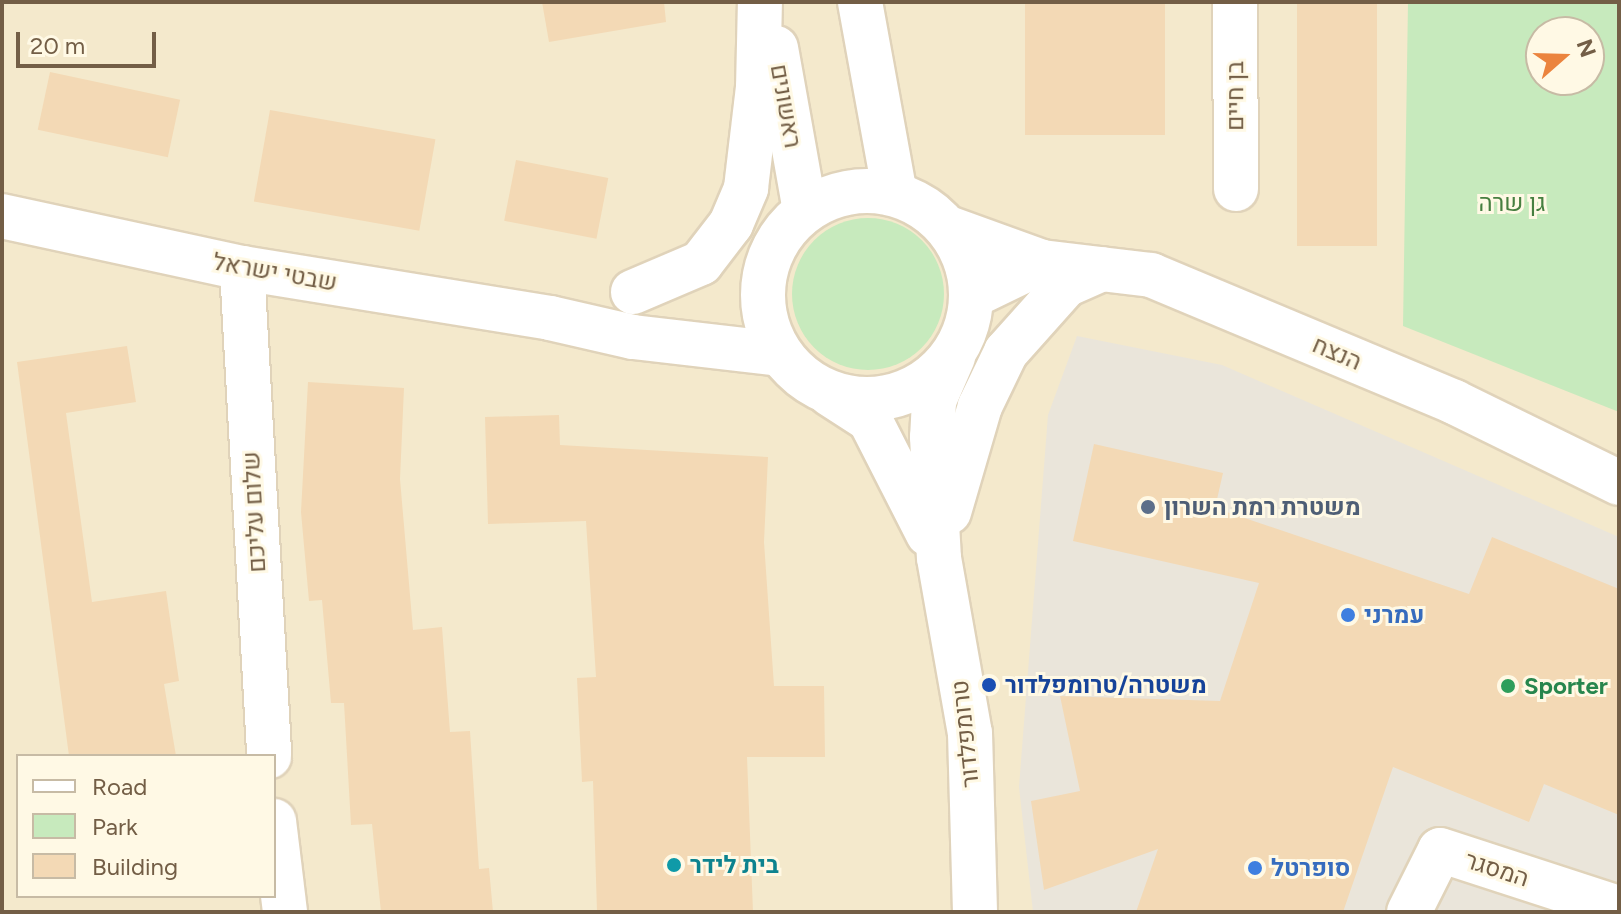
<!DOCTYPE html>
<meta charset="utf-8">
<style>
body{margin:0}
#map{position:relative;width:1621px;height:914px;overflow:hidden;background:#fdf6de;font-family:Figtree,Heebo,sans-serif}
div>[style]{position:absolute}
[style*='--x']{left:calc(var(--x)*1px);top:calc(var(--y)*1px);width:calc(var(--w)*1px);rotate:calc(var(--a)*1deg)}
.residential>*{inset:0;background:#f4e9cc}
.industrial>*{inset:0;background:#eae5da}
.green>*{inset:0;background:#c7eabd}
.round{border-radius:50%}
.building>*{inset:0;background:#f3d9b5;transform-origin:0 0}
.roads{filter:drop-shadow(2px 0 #e0d3ba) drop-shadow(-2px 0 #e0d3ba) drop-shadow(0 2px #e0d3ba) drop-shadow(0 -2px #e0d3ba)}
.street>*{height:44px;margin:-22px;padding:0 22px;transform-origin:22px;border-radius:22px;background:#fff}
.secondary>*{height:44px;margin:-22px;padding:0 22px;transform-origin:22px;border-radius:22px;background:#fff}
.secondary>.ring{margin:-22px;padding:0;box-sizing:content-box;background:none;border:44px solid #fff;border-radius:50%}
.dots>*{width:22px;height:22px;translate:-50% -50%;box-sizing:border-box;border:4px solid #fff9e5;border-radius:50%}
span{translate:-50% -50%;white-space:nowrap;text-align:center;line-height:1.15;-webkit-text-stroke:6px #fff9e5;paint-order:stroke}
.street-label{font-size:24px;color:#735e46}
.park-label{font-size:24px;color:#477f40}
.service-label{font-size:24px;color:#4e5e75;font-weight:700}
.left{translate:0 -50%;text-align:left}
.shop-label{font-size:24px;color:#366cbe;font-weight:700}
.transit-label{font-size:24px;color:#164399;font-weight:700}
.leisure-label{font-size:24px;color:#27864d;font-weight:700}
.culture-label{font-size:24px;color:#0d838f;font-weight:700}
.frame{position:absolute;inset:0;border:4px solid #735e46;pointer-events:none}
.legend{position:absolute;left:16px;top:754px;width:260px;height:144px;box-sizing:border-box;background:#fff9e5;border:2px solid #c7bba5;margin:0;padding:10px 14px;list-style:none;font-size:24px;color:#735e46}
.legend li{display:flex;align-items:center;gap:16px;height:40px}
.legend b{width:40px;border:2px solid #c7bba5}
.north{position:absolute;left:1525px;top:16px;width:80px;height:80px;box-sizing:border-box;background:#fff9e5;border:2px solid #c7bba5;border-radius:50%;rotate:70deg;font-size:22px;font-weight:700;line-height:32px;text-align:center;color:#735e46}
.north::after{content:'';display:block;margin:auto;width:28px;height:36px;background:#eb843e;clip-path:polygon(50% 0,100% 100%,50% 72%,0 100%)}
.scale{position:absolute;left:16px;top:32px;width:140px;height:36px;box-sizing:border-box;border:4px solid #735e46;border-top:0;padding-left:10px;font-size:24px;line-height:28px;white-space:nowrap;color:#735e46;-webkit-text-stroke:6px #fff9e5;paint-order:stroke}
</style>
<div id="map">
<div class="residential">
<div style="clip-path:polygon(evenodd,2px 2px,1619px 2px,1619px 912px,2px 912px,2px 2px,1541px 32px,1589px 32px,1589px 80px,1541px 80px,1541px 32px,2px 2px,18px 756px,274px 756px,274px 896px,18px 896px,18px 756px)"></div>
</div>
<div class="industrial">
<div style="clip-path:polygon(1077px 336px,1222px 365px,1619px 537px,1619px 912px,1033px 912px,1019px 787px,1048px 415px)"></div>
</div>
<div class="green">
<div style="clip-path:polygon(evenodd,1408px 2px,1619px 2px,1619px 412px,1403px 326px,1408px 2px,1541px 32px,1589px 32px,1589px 80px,1541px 80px,1541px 32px)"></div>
<div class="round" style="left:792px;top:218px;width:152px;height:152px"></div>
</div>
<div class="building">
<div style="clip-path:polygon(542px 2px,664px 2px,666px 22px,549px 42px)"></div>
<div style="left:1025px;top:2px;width:140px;height:133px"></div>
<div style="left:1297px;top:2px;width:80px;height:244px"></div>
<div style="left:50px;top:72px;width:133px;height:59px;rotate:12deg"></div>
<div style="left:270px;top:110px;width:168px;height:93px;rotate:10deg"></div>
<div style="left:516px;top:160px;width:94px;height:62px;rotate:11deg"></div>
<div style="clip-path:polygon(127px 346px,136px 402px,66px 413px,92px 602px,166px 591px,179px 681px,164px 684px,176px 756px,69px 756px,17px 362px)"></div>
<div style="clip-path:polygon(308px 382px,404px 388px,400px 479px,413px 630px,442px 627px,450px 732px,470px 731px,479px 869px,489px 868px,493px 912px,381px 912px,372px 824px,351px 825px,344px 703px,331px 703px,322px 600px,309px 601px,301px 512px)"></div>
<div style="clip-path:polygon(559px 415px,560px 445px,768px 457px,764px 542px,774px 686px,824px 686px,825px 757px,747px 757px,753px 912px,597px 912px,593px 781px,582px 782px,577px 678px,596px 677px,586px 521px,488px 524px,485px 417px)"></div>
<div style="clip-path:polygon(1094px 444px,1223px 473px,1215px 508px,1469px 594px,1492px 537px,1619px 589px,1619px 815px,1544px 784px,1529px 822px,1393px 767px,1343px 912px,1136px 912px,1158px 849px,1044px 890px,1031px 801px,1080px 791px,1060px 696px,1220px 701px,1259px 583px,1073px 541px)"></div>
</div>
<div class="roads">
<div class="street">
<div style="--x:1235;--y:2;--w:187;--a:89.7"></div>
<div style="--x:948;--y:228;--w:100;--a:19.9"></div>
<div style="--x:1042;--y:262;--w:110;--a:6.8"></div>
<div style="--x:1151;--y:275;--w:329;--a:22.7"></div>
<div style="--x:1454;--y:402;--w:184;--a:26.1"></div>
<div style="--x:242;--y:268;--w:489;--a:86.8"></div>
<div style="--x:972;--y:296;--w:78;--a:-25.9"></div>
<div style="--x:274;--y:821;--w:92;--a:83.1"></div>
<div style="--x:1409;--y:912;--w:69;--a:-63.4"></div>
<div style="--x:1440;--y:850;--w:188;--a:18"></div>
</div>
<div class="secondary">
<div style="--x:860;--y:2;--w:195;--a:79.7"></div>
<div style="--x:776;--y:48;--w:165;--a:79.9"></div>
<div class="ring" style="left:763px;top:191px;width:164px;height:164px"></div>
<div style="--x:2;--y:216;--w:246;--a:12.2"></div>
<div style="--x:242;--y:268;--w:312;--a:9.2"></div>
<div style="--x:550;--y:318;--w:85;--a:12.9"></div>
<div style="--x:633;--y:337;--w:148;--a:6.6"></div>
<div style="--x:633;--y:292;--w:74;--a:-23.1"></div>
<div style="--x:701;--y:263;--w:49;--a:-52.4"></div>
<div style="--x:731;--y:224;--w:39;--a:-67"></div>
<div style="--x:746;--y:188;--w:101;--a:-83.2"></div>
<div style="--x:758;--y:88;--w:86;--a:-88.7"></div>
<div style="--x:953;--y:357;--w:48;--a:113.4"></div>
<div style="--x:934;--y:401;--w:36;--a:93"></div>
<div style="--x:932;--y:437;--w:121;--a:86.7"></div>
<div style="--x:939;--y:558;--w:178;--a:80"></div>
<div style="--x:970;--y:733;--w:179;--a:88.4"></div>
<div style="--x:830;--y:394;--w:48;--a:33"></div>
<div style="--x:870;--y:420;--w:128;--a:63"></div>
<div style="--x:949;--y:512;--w:110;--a:-73.7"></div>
<div style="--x:980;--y:406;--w:60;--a:-64.3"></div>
<div style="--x:1006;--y:352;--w:90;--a:-48.2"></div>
<div style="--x:1066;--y:285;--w:39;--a:-24"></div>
</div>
</div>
<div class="dots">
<div style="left:1148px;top:507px;background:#5c6f8a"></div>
<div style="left:1348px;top:615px;background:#3f7fe0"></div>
<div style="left:989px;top:685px;background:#1a4fb4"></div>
<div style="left:1508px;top:686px;background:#2e9e5b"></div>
<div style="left:674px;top:865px;background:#0f9aa8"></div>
<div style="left:1255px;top:868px;background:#3f7fe0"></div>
</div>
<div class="street-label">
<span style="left:1235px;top:96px;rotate:-90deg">בן חיים</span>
<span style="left:786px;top:106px;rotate:80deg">ראשונים</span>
<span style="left:275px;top:272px;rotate:10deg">שבטי ישראל</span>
<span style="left:1337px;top:353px;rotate:23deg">הנצח</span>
<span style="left:254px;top:512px;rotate:-93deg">שלום עליכם</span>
<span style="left:965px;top:734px;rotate:-96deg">טרומפלדור</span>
<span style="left:1497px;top:869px;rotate:18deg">המסגר</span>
</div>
<div class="park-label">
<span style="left:1512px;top:203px">גן שרה</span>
</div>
<div class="service-label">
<span class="left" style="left:1164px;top:507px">משטרת רמת השרון</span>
</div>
<div class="shop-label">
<span class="left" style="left:1364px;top:615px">עמרני</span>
<span class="left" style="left:1271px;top:868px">סופרטל</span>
</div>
<div class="transit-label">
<span class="left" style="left:1005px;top:685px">משטרה/טרומפלדור</span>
</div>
<div class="leisure-label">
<span class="left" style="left:1524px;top:686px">Sporter</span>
</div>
<div class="culture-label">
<span class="left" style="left:690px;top:865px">בית לידר</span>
</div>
<div class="frame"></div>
<ul class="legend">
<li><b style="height:10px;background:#fff"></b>Road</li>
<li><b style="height:22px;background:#c7eabd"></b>Park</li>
<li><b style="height:22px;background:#f3d9b5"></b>Building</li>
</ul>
<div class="north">N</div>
<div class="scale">20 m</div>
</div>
